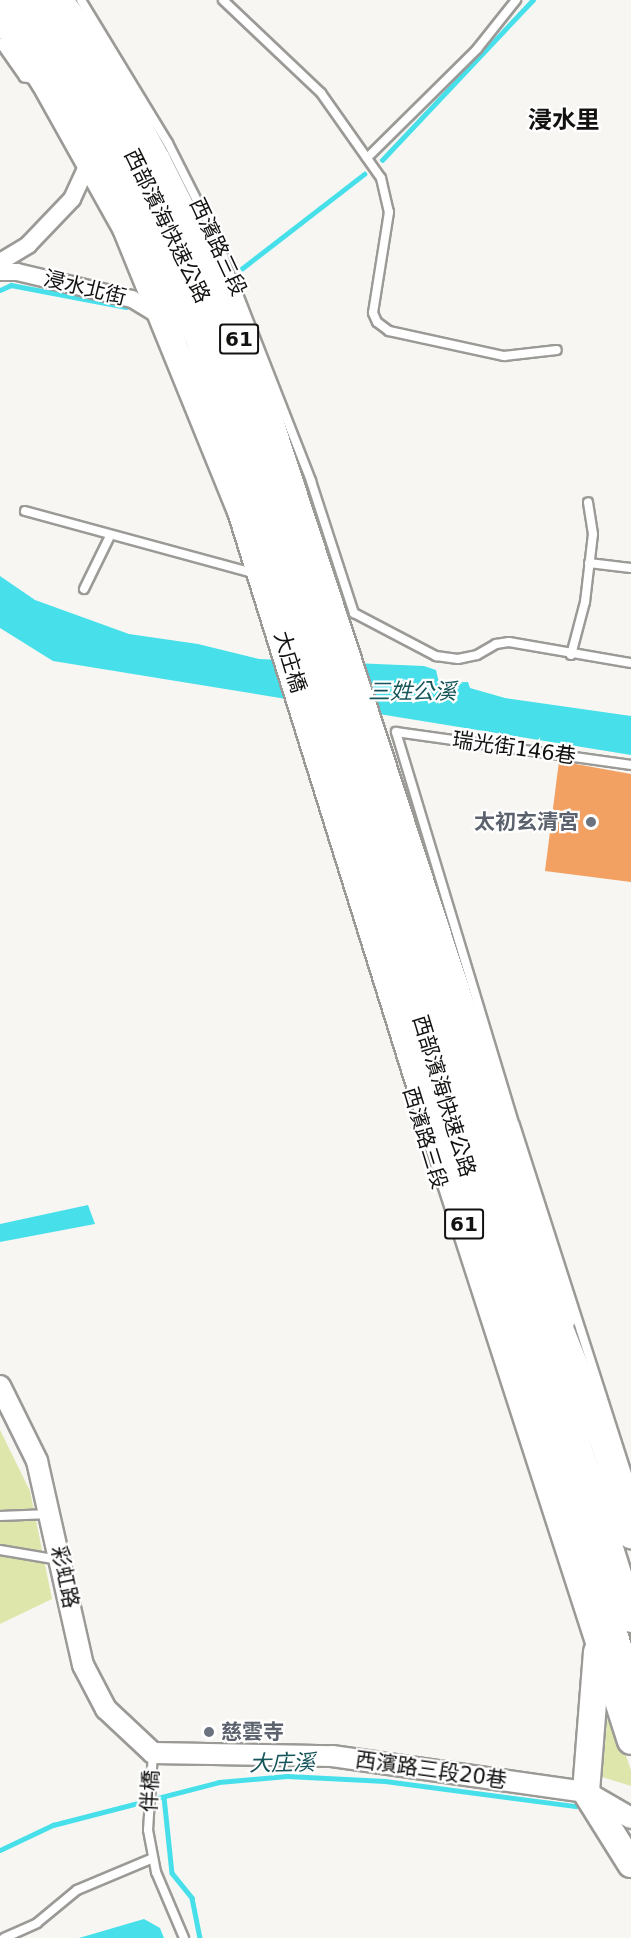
<!DOCTYPE html>
<meta charset="utf-8">
<style>
body{margin:0}
#map{position:relative;width:631px;height:1938px;overflow:hidden;background:#f7f6f2;font-family:"DejaVu Sans","Noto Sans TC",sans-serif}
div>[style]{position:absolute}
[style*='--x']{left:calc(var(--x)*1px);top:calc(var(--y)*1px);width:calc(var(--w)*1px);rotate:calc(var(--a)*1deg)}
.green>*{inset:0;background:#dee6ab}
.water>*{inset:0;background:#47e0ea}
.stream>*{height:4.5px;margin:-2.25px;padding:0 2.25px;transform-origin:2.25px;border-radius:2.25px;background:#47e0ea}
.building>*{inset:0;background:#f3a163}
.roads{filter:drop-shadow(2px 0 #9b9a97) drop-shadow(-2px 0 #9b9a97) drop-shadow(0 2px #9b9a97) drop-shadow(0 -2px #9b9a97)}
.service>*{height:8px;margin:-4px;padding:0 4px;transform-origin:4px;border-radius:4px;background:#fff}
.minor>*{height:16px;margin:-8px;padding:0 8px;transform-origin:8px;border-radius:8px;background:#fff}
.tertiary>*{height:20px;margin:-10px;padding:0 10px;transform-origin:10px;border-radius:10px;background:#fff}
.primary>*{height:26px;margin:-13px;padding:0 13px;transform-origin:13px;border-radius:13px;background:#fff}
.trunk>*{height:27px;margin:-13.5px;padding:0 13.5px;transform-origin:13.5px;border-radius:13.5px;background:#fff}
.dots>*{width:16px;height:16px;translate:-50% -50%;box-sizing:border-box;border:3px solid #fff;border-radius:50%}
span{translate:-50% -50%;white-space:nowrap;text-align:center;line-height:1.15;-webkit-text-stroke:4.5px #fff;paint-order:stroke}
.shield-label span{padding:2px 4px;background:#fff;border:2px solid;border-radius:4px;-webkit-text-stroke-width:0}
.shield-label{font-size:20px;color:#131211;font-weight:700}
.street-label{font-size:21px;color:#131211}
.worship-label{font-size:21px;color:#5b616d;font-weight:700}
.right{translate:-100% -50%;text-align:right}
.left{translate:0 -50%;text-align:left}
.water-label{font-size:22px;color:#16555a;font-style:italic}
.quarter-label{font-size:24px;color:#131211;font-weight:700}
</style>
<div id="map">
<div class="green">
<div style="clip-path:polygon(0 1430px,30px 1491px,52px 1599px,0 1624px)"></div>
<div style="clip-path:polygon(609px 1702px,631px 1771px,631px 1786px,602px 1777px)"></div>
</div>
<div class="water">
<div style="clip-path:polygon(0 576px,35px 600px,129px 634px,198px 644px,259px 659px,424px 666px,436px 670px,439px 683px,468px 682px,470px 688px,505px 698px,631px 716px,631px 755px,53px 661px,0 628px)"></div>
<div style="clip-path:polygon(88px 1205px,95px 1224px,0 1242px,0 1224px)"></div>
<div style="clip-path:polygon(144px 1919px,160px 1928px,164px 1938px,79px 1938px)"></div>
</div>
<div class="stream">
<div style="--x:382;--y:160;--w:220;--a:-46.7"></div>
<div style="--x:240;--y:270;--w:157;--a:-37.7"></div>
<div style="--x:0;--y:290;--w:12;--a:-24"></div>
<div style="--x:11;--y:285;--w:117;--a:10.8"></div>
<div style="--x:164;--y:1797;--w:76;--a:84"></div>
<div style="--x:172;--y:1873;--w:32;--a:51"></div>
<div style="--x:192;--y:1898;--w:41;--a:78.7"></div>
<div style="--x:0;--y:1850;--w:59;--a:-25.3"></div>
<div style="--x:53;--y:1825;--w:171;--a:-14.5"></div>
<div style="--x:219;--y:1782;--w:68;--a:-5"></div>
<div style="--x:287;--y:1776;--w:98;--a:2.9"></div>
<div style="--x:385;--y:1781;--w:192;--a:7.5"></div>
</div>
<div class="building">
<div style="clip-path:polygon(559px 761px,631px 774px,631px 882px,545px 871px)"></div>
</div>
<div class="roads">
<div class="service">
<div style="--x:81;--y:0;--w:167;--a:58.7"></div>
<div style="--x:168;--y:143;--w:106;--a:63.2"></div>
<div style="--x:216;--y:238;--w:261;--a:68.6"></div>
<div style="--x:311;--y:481;--w:139;--a:72"></div>
<div style="--x:354;--y:613;--w:93;--a:27.7"></div>
<div style="--x:436;--y:656;--w:22;--a:8"></div>
<div style="--x:458;--y:659;--w:19;--a:-12"></div>
<div style="--x:477;--y:655;--w:22;--a:-30"></div>
<div style="--x:496;--y:644;--w:13;--a:-9"></div>
<div style="--x:509;--y:642;--w:124;--a:9.8"></div>
<div style="--x:223;--y:0;--w:135;--a:43.5"></div>
<div style="--x:321;--y:93;--w:104;--a:54.8"></div>
<div style="--x:381;--y:178;--w:35;--a:77"></div>
<div style="--x:389;--y:212;--w:102;--a:99"></div>
<div style="--x:373;--y:313;--w:10;--a:66"></div>
<div style="--x:377;--y:322;--w:15;--a:37"></div>
<div style="--x:389;--y:331;--w:118;--a:12.3"></div>
<div style="--x:504;--y:356;--w:53;--a:-6.5"></div>
<div style="--x:0;--y:43;--w:42;--a:54.8"></div>
<div style="--x:24;--y:77;--w:12;--a:14"></div>
<div style="--x:367;--y:158;--w:155;--a:-44.7"></div>
<div style="--x:477;--y:49;--w:63;--a:-51.5"></div>
<div style="--x:25;--y:511;--w:232;--a:15.2"></div>
<div style="--x:589;--y:563;--w:42;--a:6.8"></div>
<div style="--x:84;--y:589;--w:59;--a:-63.9"></div>
<div style="--x:571;--y:655;--w:55;--a:-75.2"></div>
<div style="--x:585;--y:602;--w:68;--a:-83.3"></div>
<div style="--x:593;--y:534;--w:32;--a:-99"></div>
<div style="--x:631;--y:765;--w:237;--a:-172"></div>
<div style="--x:396;--y:732;--w:411;--a:73.2"></div>
<div style="--x:515;--y:1125;--w:379;--a:72.2"></div>
<div style="--x:0;--y:1516;--w:50;--a:-2.3"></div>
<div style="--x:0;--y:1550;--w:60;--a:9.6"></div>
<div style="--x:153;--y:1753;--w:77;--a:93.7"></div>
<div style="--x:148;--y:1830;--w:43;--a:79.2"></div>
<div style="--x:156;--y:1872;--w:72;--a:67"></div>
<div style="--x:4;--y:1938;--w:36;--a:-24"></div>
<div style="--x:37;--y:1923;--w:52;--a:-39.5"></div>
<div style="--x:77;--y:1890;--w:82;--a:-22.8"></div>
</div>
<div class="minor">
<div style="--x:0;--y:262;--w:33;--a:-31"></div>
<div style="--x:28;--y:245;--w:64;--a:-46.3"></div>
<div style="--x:72;--y:199;--w:41;--a:-65.3"></div>
<div style="--x:0;--y:272;--w:17;--a:0"></div>
<div style="--x:17;--y:272;--w:118;--a:13.2"></div>
<div style="--x:132;--y:299;--w:35;--a:31"></div>
</div>
<div class="tertiary">
<div style="--x:0;--y:1386;--w:84;--a:63.7"></div>
<div style="--x:37;--y:1461;--w:209;--a:77.3"></div>
<div style="--x:83;--y:1665;--w:50;--a:62.4"></div>
<div style="--x:106;--y:1709;--w:64;--a:43.1"></div>
<div style="--x:153;--y:1753;--w:179;--a:1"></div>
<div style="--x:332;--y:1756;--w:257;--a:8.1"></div>
<div style="--x:586;--y:1792;--w:52;--a:30"></div>
</div>
<div class="primary">
<div style="--x:59;--y:0;--w:61;--a:52.9"></div>
<div style="--x:96;--y:49;--w:127;--a:61.2"></div>
<div style="--x:157;--y:160;--w:114;--a:63.4"></div>
<div style="--x:208;--y:262;--w:133;--a:67.9"></div>
<div style="--x:258;--y:385;--w:981;--a:71.88"></div>
<div style="--x:0;--y:14;--w:82;--a:56.9"></div>
<div style="--x:45;--y:83;--w:166;--a:60.8"></div>
<div style="--x:126;--y:228;--w:305;--a:67.9"></div>
<div style="--x:241;--y:511;--w:665;--a:72.68"></div>
<div style="--x:439;--y:1146;--w:625;--a:72.12"></div>
<div style="--x:599;--y:1426;--w:114;--a:73.6"></div>
<div style="--x:597;--y:1652;--w:140;--a:94.5"></div>
<div style="--x:586;--y:1792;--w:85;--a:58"></div>
</div>
<div class="trunk">
<div style="--x:9;--y:0;--w:87;--a:53.9"></div>
<div style="--x:60;--y:70;--w:139;--a:61.2"></div>
<div style="--x:127;--y:192;--w:163;--a:63.7"></div>
<div style="--x:199;--y:338;--w:390;--a:71.3"></div>
<div style="--x:324;--y:707;--w:1031;--a:72.67"></div>
<div style="--x:34;--y:0;--w:74;--a:53.7"></div>
<div style="--x:78;--y:60;--w:144;--a:60.1"></div>
<div style="--x:150;--y:185;--w:156;--a:64.9"></div>
<div style="--x:216;--y:326;--w:315;--a:71.1"></div>
<div style="--x:318;--y:624;--w:1042;--a:72.52"></div>
<div style="--x:425;--y:1090;--w:58;--a:76"></div>
<div style="--x:546;--y:1295;--w:161;--a:68.5"></div>
</div>
</div>
<div class="dots">
<div style="left:591px;top:822px;background:#6b7280"></div>
<div style="left:209px;top:1732px;background:#6b7280"></div>
</div>
<div class="shield-label">
<span style="left:239px;top:339px">61</span>
<span style="left:464px;top:1224px">61</span>
</div>
<div class="street-label">
<span style="left:167px;top:226px;rotate:64deg">西部濱海快速公路</span>
<span style="left:218px;top:247px;rotate:65deg">西濱路三段</span>
<span style="left:85px;top:288px;rotate:14deg">浸水北街</span>
<span style="left:290px;top:662px;rotate:73deg">大庄橋</span>
<span style="left:514px;top:748px;rotate:8deg">瑞光街146巷</span>
<span style="left:444px;top:1096px;rotate:73deg">西部濱海快速公路</span>
<span style="left:425px;top:1138px;rotate:73deg">西濱路三段</span>
<span style="left:65px;top:1577px;rotate:78deg">彩虹路</span>
<span style="left:431px;top:1770px;rotate:8deg">西濱路三段20巷</span>
<span style="left:150px;top:1791px;rotate:-87deg">伴橋</span>
</div>
<div class="worship-label">
<span class="right" style="left:579px;top:822px">太初玄清宮</span>
<span class="left" style="left:221px;top:1732px">慈雲寺</span>
</div>
<div class="water-label">
<span style="left:412px;top:692px">三姓公溪</span>
<span style="left:282px;top:1763px;rotate:-1deg">大庄溪</span>
</div>
<div class="quarter-label">
<span style="left:564px;top:121px">浸水里</span>
</div>
</div>
